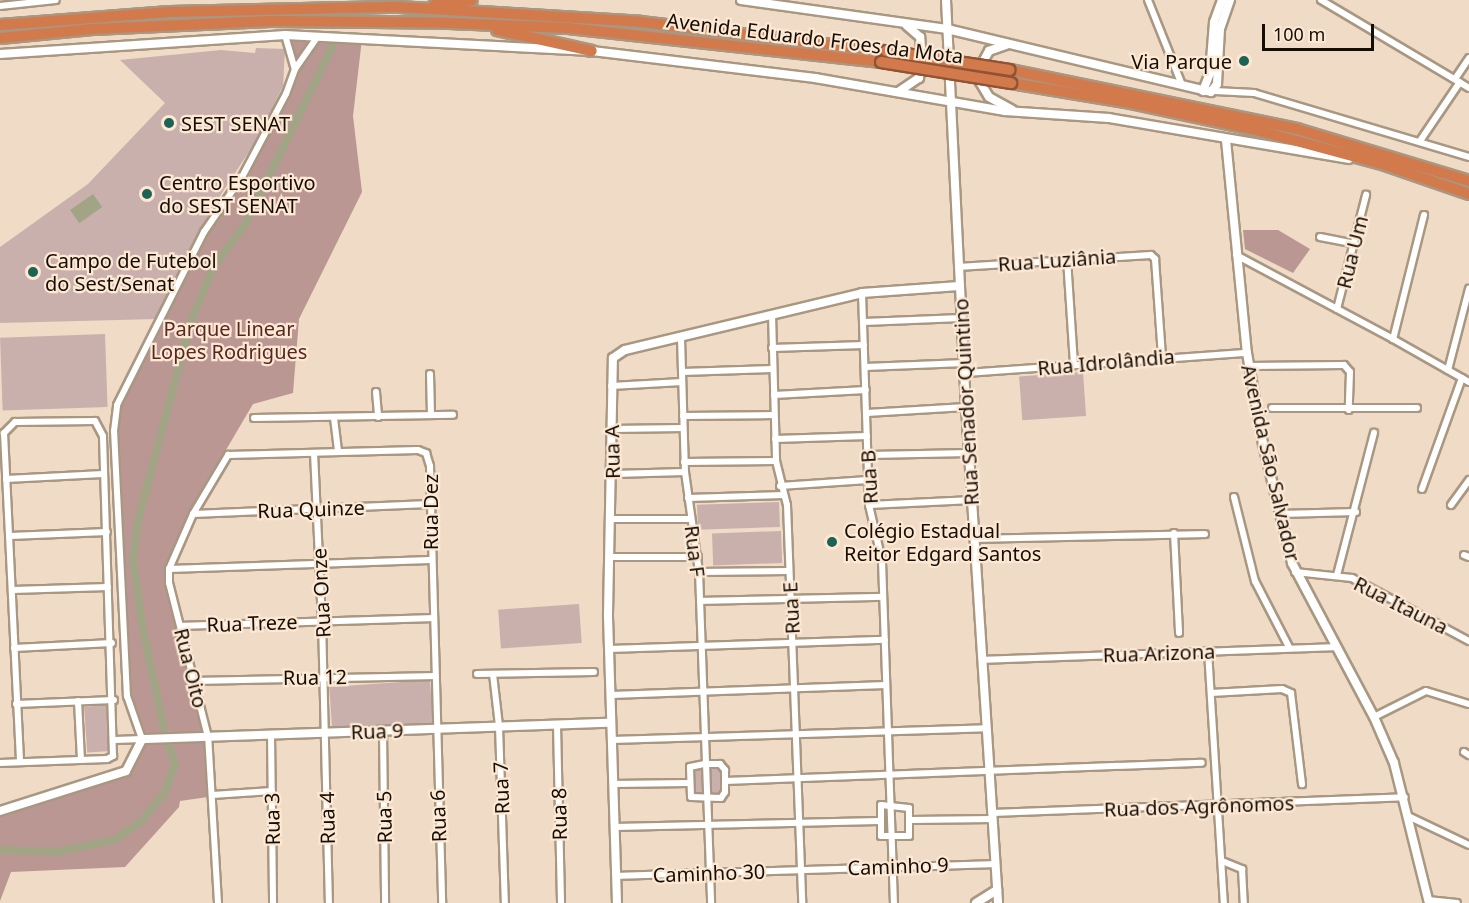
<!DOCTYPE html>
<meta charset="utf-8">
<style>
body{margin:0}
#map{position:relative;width:1469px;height:903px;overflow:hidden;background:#efdbc6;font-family:"Noto Sans",sans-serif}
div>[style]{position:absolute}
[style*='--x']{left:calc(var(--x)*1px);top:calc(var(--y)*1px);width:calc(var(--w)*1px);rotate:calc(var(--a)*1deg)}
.green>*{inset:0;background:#c9b0ad;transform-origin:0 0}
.forest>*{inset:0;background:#bb9794}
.water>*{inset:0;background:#a1a586;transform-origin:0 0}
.canal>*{height:8px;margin:-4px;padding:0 4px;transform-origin:4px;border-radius:4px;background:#a1a586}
.roads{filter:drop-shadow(2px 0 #a99782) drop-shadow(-2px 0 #a99782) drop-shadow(0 2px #a99782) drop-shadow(0 -2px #a99782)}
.street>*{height:6px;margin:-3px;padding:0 3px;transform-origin:3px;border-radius:3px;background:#fff}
.secondary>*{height:8px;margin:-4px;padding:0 4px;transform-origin:4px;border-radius:4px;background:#fff}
.highway>*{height:10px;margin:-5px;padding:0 5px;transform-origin:5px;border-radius:5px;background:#d37a4c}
.bridges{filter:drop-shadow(2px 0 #905434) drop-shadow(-2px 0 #905434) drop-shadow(0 2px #905434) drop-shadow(0 -2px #905434)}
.highway-bridge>*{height:10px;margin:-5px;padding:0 5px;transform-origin:5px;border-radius:5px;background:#d37a4c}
.dots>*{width:16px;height:16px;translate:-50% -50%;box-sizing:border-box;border:3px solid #fde8d3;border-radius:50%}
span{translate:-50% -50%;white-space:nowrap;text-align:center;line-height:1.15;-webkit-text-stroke:4.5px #fde8d3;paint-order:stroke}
.street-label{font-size:20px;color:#150e07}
.poi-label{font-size:20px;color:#150e07}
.right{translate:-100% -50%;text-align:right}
.left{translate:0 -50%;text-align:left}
.park-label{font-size:20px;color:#572723}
.scale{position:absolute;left:1262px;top:24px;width:112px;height:27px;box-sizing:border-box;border:3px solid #150e07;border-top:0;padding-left:8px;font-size:18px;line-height:21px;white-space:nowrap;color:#150e07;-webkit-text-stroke:4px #fde8d3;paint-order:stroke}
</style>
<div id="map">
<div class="green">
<div style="clip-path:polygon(256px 48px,285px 49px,283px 86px,256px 141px,214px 205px,157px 319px,0 323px,0 247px,88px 184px,165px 103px,120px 60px,221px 50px,255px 53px)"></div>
<div style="left:105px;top:334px;width:73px;height:105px;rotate:88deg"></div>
<div style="left:1083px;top:372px;width:44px;height:64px;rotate:86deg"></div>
<div style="left:779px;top:502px;width:25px;height:82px;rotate:88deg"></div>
<div style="left:781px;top:531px;width:32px;height:69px;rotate:88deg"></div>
<div style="left:579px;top:604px;width:39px;height:81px;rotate:86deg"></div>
<div style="left:430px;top:680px;width:43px;height:101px;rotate:86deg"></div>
<div style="left:108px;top:705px;width:46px;height:24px;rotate:86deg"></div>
<div style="left:694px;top:767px;width:28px;height:27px"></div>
</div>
<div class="forest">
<div style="clip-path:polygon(285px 36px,362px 39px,353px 116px,362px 192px,299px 319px,293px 393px,253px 404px,223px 455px,168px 568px,210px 736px,215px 796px,180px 801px,179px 807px,125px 867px,11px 872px,0 901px,0 809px,124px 771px,141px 739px,131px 720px,126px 697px,115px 431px,118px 404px,126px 383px,169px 313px,206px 229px,260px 153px,295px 69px)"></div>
<div style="clip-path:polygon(1243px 230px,1278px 230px,1310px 249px,1293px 273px,1245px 249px)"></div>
</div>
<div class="water">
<div style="left:93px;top:194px;width:16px;height:28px;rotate:55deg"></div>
</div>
<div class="canal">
<div style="--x:165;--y:733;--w:105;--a:-102.1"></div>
<div style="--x:143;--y:630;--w:71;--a:-98.1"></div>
<div style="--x:133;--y:560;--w:39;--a:-83"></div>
<div style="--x:138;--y:521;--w:204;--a:-75.2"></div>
<div style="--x:190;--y:324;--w:63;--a:-67.5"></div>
<div style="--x:214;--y:266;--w:51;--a:-52.9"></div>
<div style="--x:245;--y:225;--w:200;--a:-63.9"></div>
<div style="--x:0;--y:850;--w:56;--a:2"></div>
<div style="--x:56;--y:852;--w:59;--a:-11.7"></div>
<div style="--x:114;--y:840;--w:32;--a:-34"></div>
<div style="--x:141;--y:822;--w:38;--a:-51"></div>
<div style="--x:165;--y:792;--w:29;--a:-70"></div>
<div style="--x:175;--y:765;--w:22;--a:-108"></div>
</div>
<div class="roads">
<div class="street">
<div style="--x:1148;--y:0;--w:92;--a:68.2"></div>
<div style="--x:1321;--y:0;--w:172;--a:30.7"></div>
<div style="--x:0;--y:6;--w:56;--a:-6.1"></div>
<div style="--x:285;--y:35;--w:35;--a:74"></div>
<div style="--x:1455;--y:79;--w:25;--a:-56"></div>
<div style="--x:1215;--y:91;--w:39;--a:3"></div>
<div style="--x:1254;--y:93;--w:224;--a:16.6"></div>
<div style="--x:1420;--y:141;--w:71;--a:-55.9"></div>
<div style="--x:1424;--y:215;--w:128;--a:104"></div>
<div style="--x:1393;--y:339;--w:87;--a:29.5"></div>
<div style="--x:1320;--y:237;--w:36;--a:11"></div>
<div style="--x:1236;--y:255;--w:178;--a:28.1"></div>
<div style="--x:1067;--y:259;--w:105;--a:86.2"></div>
<div style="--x:958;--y:267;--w:193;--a:-3.6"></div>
<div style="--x:1151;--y:255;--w:6;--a:45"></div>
<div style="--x:1155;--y:259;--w:97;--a:85.9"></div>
<div style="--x:862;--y:293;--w:212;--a:88.1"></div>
<div style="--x:869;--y:505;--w:57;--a:76.9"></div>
<div style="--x:882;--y:561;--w:342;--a:88"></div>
<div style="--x:1337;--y:309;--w:118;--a:-75.7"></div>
<div style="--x:772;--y:314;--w:147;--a:88.4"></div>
<div style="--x:776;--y:461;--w:45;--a:76"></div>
<div style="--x:787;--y:505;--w:398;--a:87.8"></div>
<div style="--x:864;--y:322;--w:97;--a:-2.4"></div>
<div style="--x:681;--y:338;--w:134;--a:88.3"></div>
<div style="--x:685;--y:472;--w:101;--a:82"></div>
<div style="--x:699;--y:572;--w:331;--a:87.9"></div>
<div style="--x:772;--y:348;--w:92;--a:-1.9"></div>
<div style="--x:1249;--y:366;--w:95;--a:-0.6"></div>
<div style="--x:1344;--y:365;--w:9;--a:49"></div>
<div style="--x:1350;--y:372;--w:38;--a:92"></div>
<div style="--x:865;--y:367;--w:100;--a:-2.3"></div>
<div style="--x:1448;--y:370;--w:84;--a:-75.5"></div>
<div style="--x:682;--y:372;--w:90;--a:-1.9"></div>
<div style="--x:966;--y:373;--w:282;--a:-4.1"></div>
<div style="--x:430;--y:374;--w:41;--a:88.6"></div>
<div style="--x:611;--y:386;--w:71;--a:-3.2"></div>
<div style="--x:376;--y:392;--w:25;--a:85"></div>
<div style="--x:774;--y:395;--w:92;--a:-3.1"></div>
<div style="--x:1272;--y:408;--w:145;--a:0"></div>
<div style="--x:867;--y:413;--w:99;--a:-3.5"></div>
<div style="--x:683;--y:416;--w:91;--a:-0.6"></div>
<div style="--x:254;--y:418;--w:199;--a:-0.9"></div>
<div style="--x:334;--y:418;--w:33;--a:83"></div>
<div style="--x:612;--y:429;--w:71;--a:-0.8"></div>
<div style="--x:775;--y:439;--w:92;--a:-1.9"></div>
<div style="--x:314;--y:453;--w:167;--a:87.3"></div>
<div style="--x:322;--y:620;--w:283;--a:88.6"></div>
<div style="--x:869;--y:455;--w:101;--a:-1.1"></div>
<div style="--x:684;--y:462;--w:92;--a:-0.6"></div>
<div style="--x:613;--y:474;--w:72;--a:-1.6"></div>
<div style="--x:6;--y:479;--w:97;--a:-3"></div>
<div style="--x:780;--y:486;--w:88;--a:-3.9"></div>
<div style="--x:1422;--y:489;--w:118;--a:-70.2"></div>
<div style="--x:1234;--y:497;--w:87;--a:76"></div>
<div style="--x:1255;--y:581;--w:74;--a:62.7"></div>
<div style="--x:688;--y:498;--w:96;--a:-1.8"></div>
<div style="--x:869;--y:505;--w:104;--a:-2.8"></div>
<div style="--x:1451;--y:505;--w:31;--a:-54"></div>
<div style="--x:193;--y:514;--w:236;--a:-2.4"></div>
<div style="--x:1280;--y:514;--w:76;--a:-1.5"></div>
<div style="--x:612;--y:519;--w:79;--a:0"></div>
<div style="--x:1174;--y:533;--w:100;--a:87.1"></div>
<div style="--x:10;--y:536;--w:97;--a:-2.4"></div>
<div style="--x:974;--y:539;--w:231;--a:-1.2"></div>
<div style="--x:1464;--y:555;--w:5;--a:22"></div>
<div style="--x:611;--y:557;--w:87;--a:0"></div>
<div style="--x:169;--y:569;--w:261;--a:-2"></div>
<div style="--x:699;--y:572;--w:90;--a:-0.6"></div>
<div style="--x:1295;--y:572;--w:57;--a:6"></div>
<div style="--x:1352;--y:578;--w:133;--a:28.3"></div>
<div style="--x:1337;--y:575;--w:147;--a:-75.4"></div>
<div style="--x:13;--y:590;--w:95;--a:-1.8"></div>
<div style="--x:700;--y:601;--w:183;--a:-1.3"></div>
<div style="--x:181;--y:626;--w:251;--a:-1.8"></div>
<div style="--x:14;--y:648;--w:98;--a:-2.9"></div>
<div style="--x:609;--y:649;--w:276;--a:-1.9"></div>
<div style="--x:1208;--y:651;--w:253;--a:86.4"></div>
<div style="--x:982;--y:660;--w:354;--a:-2.1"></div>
<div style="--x:477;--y:674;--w:117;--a:-1"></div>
<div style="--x:493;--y:674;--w:52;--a:83.4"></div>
<div style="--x:499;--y:726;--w:177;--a:88.1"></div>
<div style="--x:196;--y:681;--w:238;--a:-1.2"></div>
<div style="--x:1211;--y:693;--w:71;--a:-3.2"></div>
<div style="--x:1282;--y:689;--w:10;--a:24"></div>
<div style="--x:1291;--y:693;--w:92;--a:83.1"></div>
<div style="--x:611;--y:695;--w:275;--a:-2.1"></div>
<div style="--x:78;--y:701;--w:59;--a:87.1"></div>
<div style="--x:16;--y:704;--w:98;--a:-2.3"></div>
<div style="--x:1374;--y:717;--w:58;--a:-26.6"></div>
<div style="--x:1426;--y:691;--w:45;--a:16.8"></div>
<div style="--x:557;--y:725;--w:178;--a:88.7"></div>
<div style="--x:383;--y:731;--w:172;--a:89.3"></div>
<div style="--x:271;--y:734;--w:169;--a:89.3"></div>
<div style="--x:115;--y:740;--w:27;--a:-2"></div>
<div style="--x:142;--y:739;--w:46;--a:-109.2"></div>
<div style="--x:127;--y:696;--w:265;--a:-92.8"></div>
<div style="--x:114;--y:431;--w:26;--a:-83"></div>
<div style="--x:117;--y:405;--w:194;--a:-63.3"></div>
<div style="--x:204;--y:232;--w:67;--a:-55.4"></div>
<div style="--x:242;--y:177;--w:94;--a:-62.1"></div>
<div style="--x:286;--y:94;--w:27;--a:-70"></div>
<div style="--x:295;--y:69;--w:40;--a:-55.1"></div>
<div style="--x:612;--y:740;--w:375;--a:-1.8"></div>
<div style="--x:1464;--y:752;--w:6;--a:31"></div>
<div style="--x:0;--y:763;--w:107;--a:-2.1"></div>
<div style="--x:107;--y:759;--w:7;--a:-27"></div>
<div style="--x:113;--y:756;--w:320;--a:-91.8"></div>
<div style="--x:103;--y:436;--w:17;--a:-118"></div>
<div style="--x:95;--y:421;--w:80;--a:179.3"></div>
<div style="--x:15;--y:422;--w:16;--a:135"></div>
<div style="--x:4;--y:433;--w:329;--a:87.2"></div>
<div style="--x:704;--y:764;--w:16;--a:0"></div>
<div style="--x:720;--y:764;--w:8;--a:50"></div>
<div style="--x:725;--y:770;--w:22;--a:90"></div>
<div style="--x:725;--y:792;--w:7;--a:124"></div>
<div style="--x:721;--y:798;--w:30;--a:-178"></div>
<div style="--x:691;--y:797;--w:30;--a:-92"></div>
<div style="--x:690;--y:767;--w:14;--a:-12"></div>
<div style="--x:725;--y:781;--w:477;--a:-2.2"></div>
<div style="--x:613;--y:784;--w:76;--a:-0.8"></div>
<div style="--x:212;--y:795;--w:60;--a:-3.8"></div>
<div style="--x:881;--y:805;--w:28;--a:6"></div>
<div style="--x:909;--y:808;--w:28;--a:90"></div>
<div style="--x:909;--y:836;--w:28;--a:180"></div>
<div style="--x:881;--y:836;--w:31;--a:-90"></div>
<div style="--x:992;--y:813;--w:413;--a:-2.2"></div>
<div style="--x:1410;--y:817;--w:65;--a:25.4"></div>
<div style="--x:911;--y:820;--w:82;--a:-0.7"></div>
<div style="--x:615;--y:827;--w:264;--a:-1.3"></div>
<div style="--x:1222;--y:861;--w:22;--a:22"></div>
<div style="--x:1242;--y:869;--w:34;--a:87"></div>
<div style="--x:616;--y:876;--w:379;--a:-1.8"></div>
<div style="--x:1428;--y:900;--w:29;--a:6"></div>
<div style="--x:218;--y:903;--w:166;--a:-93.4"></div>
<div style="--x:208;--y:737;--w:159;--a:-104.2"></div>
<div style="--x:169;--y:583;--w:14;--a:-90"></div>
<div style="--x:169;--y:569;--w:60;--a:-66.4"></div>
<div style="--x:193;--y:514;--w:69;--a:-59.3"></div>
<div style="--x:228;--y:455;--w:190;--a:-1.5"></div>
<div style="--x:418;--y:450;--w:9;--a:21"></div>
<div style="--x:426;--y:453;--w:14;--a:73"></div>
<div style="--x:430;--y:466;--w:437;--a:88.4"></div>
</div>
<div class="secondary">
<div style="--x:741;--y:0;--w:208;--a:8"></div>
<div style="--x:947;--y:29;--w:271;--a:13.4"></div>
<div style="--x:1211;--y:92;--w:10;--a:-53"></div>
<div style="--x:1217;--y:84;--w:55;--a:-86.9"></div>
<div style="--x:1220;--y:29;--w:31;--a:-71"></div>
<div style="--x:946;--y:0;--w:407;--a:87.2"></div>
<div style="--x:966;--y:407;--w:497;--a:86.3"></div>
<div style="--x:1006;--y:45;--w:18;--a:161"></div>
<div style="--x:989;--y:51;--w:13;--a:119"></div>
<div style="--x:983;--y:62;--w:20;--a:99"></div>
<div style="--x:980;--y:82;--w:17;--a:59"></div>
<div style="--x:989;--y:97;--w:26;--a:29"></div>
<div style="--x:0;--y:54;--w:286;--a:-3.8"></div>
<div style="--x:285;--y:35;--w:307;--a:3"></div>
<div style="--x:592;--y:51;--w:225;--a:6.9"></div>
<div style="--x:815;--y:78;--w:193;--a:9.9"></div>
<div style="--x:1005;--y:111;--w:104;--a:3.9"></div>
<div style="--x:1109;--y:118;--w:243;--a:9.7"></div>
<div style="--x:1203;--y:91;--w:19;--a:-69"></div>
<div style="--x:1210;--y:73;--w:51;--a:-85.5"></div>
<div style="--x:1214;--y:22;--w:23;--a:-70"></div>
<div style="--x:898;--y:92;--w:25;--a:-34"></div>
<div style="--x:919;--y:78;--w:15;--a:-79"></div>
<div style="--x:922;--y:63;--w:26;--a:-94"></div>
<div style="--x:920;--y:37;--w:18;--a:-139"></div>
<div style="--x:1226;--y:140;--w:214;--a:84.4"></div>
<div style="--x:1247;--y:353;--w:92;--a:80"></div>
<div style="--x:1263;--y:444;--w:122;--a:76.3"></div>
<div style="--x:1292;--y:563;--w:174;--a:62"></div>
<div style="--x:1374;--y:717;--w:50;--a:66.5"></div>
<div style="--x:1394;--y:763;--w:144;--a:76"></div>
<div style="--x:0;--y:811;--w:132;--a:-17.6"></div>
<div style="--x:126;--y:771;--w:36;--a:-63"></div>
<div style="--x:142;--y:739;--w:469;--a:-2"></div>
<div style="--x:617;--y:903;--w:289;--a:-91.8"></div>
<div style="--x:608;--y:614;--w:256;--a:-88.9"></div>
<div style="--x:613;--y:358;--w:14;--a:-34"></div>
<div style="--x:625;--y:350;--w:244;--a:-13.5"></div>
<div style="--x:862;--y:293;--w:97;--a:-4.1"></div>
<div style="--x:976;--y:903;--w:25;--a:-32"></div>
</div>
<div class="highway">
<div style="--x:434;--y:5;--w:38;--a:-7"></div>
<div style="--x:0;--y:25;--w:170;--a:-4.4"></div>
<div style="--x:170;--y:12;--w:229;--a:-1.3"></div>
<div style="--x:399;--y:7;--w:242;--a:3.5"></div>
<div style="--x:641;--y:22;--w:247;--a:6.8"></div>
<div style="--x:497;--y:30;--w:97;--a:12.5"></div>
<div style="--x:0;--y:38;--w:93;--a:-5.5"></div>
<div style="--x:93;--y:29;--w:178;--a:-2.6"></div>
<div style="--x:271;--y:21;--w:178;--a:0.6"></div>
<div style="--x:449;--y:23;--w:119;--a:2.4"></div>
<div style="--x:568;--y:28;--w:315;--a:6.2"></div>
<div style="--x:1010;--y:70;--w:293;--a:11.6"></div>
<div style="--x:1297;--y:129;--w:180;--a:16.8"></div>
<div style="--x:1011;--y:83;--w:122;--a:9.5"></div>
<div style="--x:1131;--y:103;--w:124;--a:12.1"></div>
<div style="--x:1252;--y:129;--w:138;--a:15.1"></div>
<div style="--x:1385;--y:165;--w:89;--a:19"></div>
</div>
</div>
<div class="bridges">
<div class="highway-bridge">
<div style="--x:886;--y:51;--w:125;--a:8.7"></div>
<div style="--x:881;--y:62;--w:132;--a:9.2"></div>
</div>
</div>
<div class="dots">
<div style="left:1244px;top:61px;background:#1c6255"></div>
<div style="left:169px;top:123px;background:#1c6255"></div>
<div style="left:147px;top:194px;background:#1c6255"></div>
<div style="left:33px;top:272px;background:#1c6255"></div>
<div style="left:832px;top:542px;background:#1c6255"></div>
</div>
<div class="street-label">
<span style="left:815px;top:38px;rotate:7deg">Avenida Eduardo Froes da Mota</span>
<span style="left:1352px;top:252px;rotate:-76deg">Rua Um</span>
<span style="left:1057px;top:260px;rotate:-4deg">Rua Luziânia</span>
<span style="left:1106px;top:362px;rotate:-5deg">Rua Idrolândia</span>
<span style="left:966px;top:402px;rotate:-93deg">Rua Senador Quintino</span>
<span style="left:612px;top:452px;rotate:-91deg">Rua A</span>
<span style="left:1271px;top:463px;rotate:77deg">Avenida São Salvador</span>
<span style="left:869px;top:477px;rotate:-93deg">Rua B</span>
<span style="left:311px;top:509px;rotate:-2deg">Rua Quinze</span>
<span style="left:430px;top:512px;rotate:-90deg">Rua Dez</span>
<span style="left:695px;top:551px;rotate:83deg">Rua F</span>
<span style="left:321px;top:593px;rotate:-93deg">Rua Onze</span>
<span style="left:1401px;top:605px;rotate:27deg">Rua Itauna</span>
<span style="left:791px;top:608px;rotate:-93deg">Rua E</span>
<span style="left:252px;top:623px;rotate:-2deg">Rua Treze</span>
<span style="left:1159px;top:653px;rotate:-2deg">Rua Arizona</span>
<span style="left:191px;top:668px;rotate:76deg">Rua Oito</span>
<span style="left:315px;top:677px;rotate:-1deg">Rua 12</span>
<span style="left:377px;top:731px;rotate:-2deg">Rua 9</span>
<span style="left:501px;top:788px;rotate:-92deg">Rua 7</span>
<span style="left:1199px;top:806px;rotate:-2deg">Rua dos Agrônomos</span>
<span style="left:559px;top:814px;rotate:-91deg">Rua 8</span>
<span style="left:438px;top:816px;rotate:-92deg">Rua 6</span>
<span style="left:384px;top:817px;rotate:-91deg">Rua 5</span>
<span style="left:327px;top:818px;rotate:-91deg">Rua 4</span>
<span style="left:272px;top:819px;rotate:-91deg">Rua 3</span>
<span style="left:898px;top:866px;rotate:-2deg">Caminho 9</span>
<span style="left:709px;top:873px;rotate:-2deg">Caminho 30</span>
</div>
<div class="poi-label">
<span class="right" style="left:1232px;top:61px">Via Parque</span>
<span class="left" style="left:181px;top:123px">SEST SENAT</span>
<span class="left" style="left:159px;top:194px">Centro Esportivo<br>do SEST SENAT</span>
<span class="left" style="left:45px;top:272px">Campo de Futebol<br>do Sest/Senat</span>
<span class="left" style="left:844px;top:542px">Colégio Estadual<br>Reitor Edgard Santos</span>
</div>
<div class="park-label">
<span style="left:229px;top:340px">Parque Linear<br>Lopes Rodrigues</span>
</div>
<div class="scale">100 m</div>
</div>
